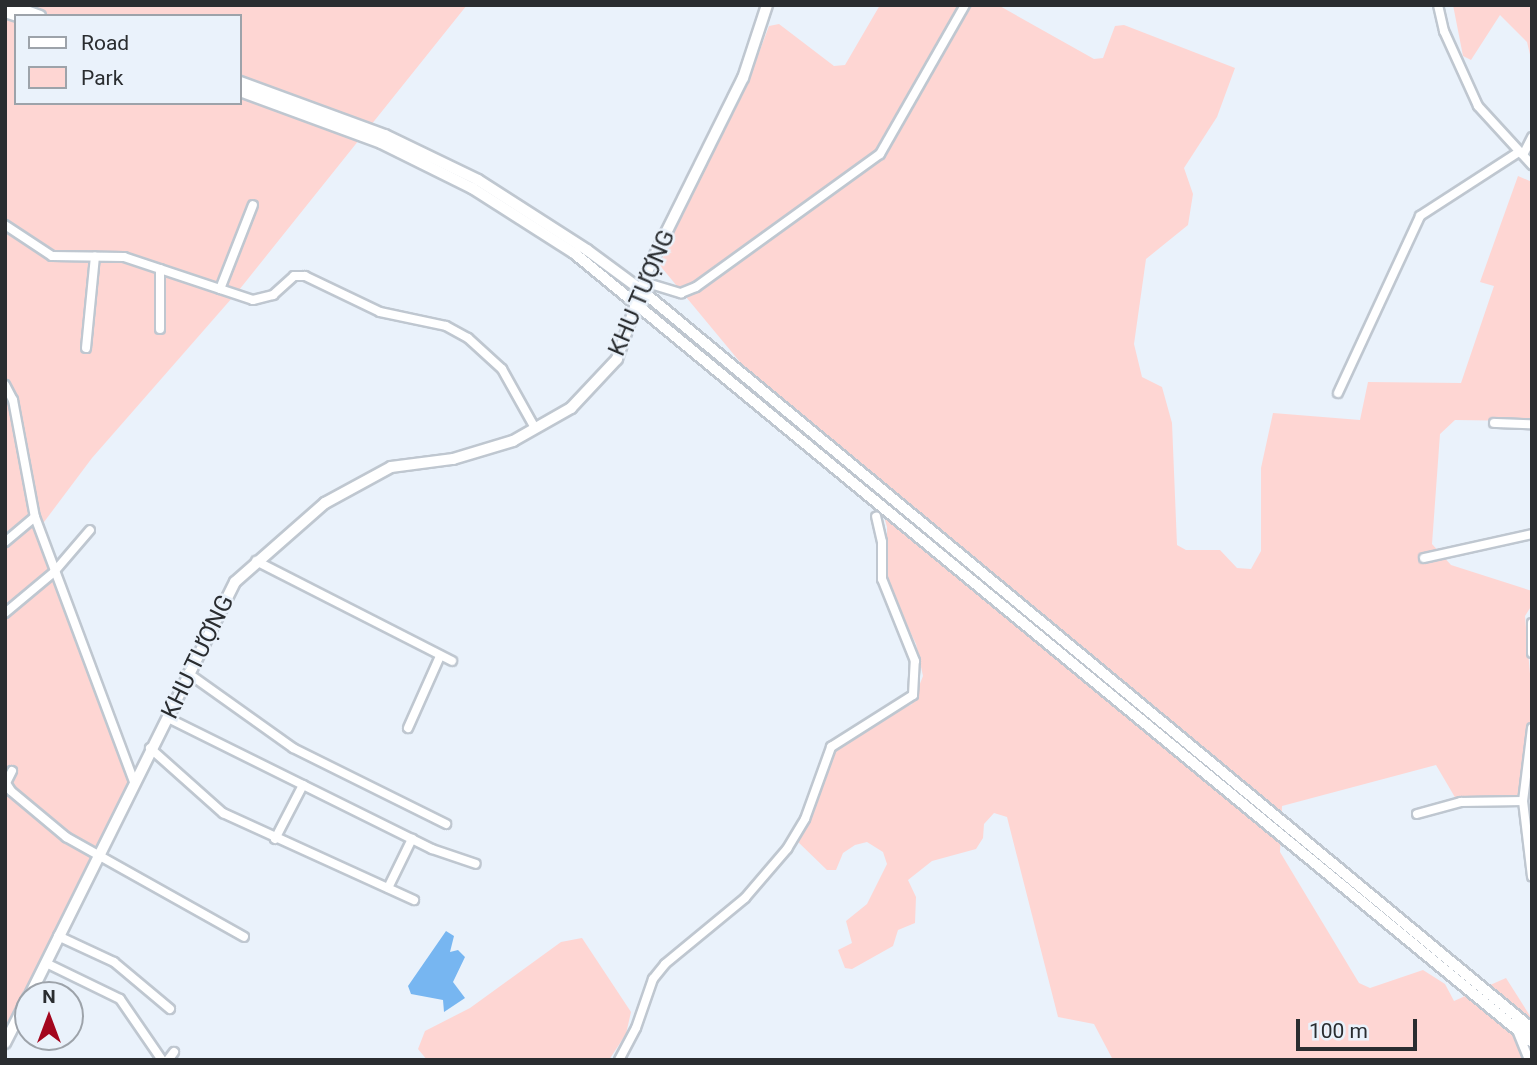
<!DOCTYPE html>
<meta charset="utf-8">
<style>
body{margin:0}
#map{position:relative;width:1537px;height:1065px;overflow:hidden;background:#eaf2fb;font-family:Roboto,sans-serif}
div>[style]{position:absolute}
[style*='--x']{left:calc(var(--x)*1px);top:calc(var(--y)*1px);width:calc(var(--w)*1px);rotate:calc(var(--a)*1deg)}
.green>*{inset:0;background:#fed6d3}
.water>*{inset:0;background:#77b6f1}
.roads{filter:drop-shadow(2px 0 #bfc7d0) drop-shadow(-2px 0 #bfc7d0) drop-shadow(0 2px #bfc7d0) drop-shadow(0 -2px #bfc7d0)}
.street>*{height:8px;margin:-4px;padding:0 4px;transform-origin:4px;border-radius:4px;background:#fff}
.secondary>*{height:10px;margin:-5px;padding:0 5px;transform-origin:5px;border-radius:5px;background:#fff}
span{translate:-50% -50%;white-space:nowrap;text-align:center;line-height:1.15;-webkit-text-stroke:5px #eaf2fb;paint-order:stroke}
.street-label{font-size:24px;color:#2a2d30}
.frame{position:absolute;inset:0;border:7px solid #2a2d30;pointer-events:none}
.legend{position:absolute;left:14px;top:14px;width:228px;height:91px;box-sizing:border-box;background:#eaf2fb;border:2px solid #9da3aa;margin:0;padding:9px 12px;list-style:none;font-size:21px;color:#2a2d30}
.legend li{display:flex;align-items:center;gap:14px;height:35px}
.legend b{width:35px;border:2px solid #9da3aa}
.north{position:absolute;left:14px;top:981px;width:70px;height:70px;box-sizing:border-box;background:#eaf2fb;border:2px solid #9da3aa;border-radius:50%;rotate:0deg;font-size:19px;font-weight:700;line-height:28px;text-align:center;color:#2a2d30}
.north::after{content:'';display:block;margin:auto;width:24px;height:32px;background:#a3061e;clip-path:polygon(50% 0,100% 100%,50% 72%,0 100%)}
.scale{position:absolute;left:1296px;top:1019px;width:121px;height:32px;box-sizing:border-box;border:4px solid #2a2d30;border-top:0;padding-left:9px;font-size:21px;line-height:24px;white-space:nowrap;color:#2a2d30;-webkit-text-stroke:5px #eaf2fb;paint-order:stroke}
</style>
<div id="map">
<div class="green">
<div style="clip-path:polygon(evenodd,5px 5px,467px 5px,239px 290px,92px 458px,35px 534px,129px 784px,5px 1034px,5px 5px,16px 16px,240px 16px,240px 103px,16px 103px,16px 16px)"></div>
<div style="clip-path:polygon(880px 5px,998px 5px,1094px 59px,1103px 58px,1115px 26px,1124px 25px,1235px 68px,1217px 117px,1184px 168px,1193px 194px,1188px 225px,1146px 259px,1134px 344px,1142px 377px,1162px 387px,1172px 423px,1177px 545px,1186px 550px,1220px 550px,1237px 568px,1251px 569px,1261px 551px,1261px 468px,1273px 413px,1360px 420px,1368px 382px,1461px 383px,1494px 286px,1480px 282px,1518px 176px,1532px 182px,1532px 421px,1455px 420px,1440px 434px,1432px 544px,1451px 565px,1532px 591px,1532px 605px,1525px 616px,1532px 697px,1532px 799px,1456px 799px,1436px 765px,1282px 806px,1280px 852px,1359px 983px,1370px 988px,1423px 970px,1445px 984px,1454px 1001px,1506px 978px,1532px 1019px,1532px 1060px,1113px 1060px,1094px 1024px,1058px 1017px,1007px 817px,994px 813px,984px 824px,983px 838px,976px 849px,932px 861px,908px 880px,916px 897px,915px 923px,898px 930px,893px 946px,852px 969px,845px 968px,838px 950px,852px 943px,846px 921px,867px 904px,887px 864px,883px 852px,867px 842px,855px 845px,843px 853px,836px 870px,827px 870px,796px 840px,830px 756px,841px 740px,912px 704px,923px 676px,916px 644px,887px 585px,887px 527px,883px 513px,783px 414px,657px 262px,749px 79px,769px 26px,779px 24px,834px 66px,845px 65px)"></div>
<div style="clip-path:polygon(1453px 5px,1532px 5px,1532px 63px,1527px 42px,1500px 15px,1471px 60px,1463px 56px)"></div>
<div style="clip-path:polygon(582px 938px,631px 1012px,626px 1034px,609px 1060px,427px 1060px,418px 1049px,425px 1031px,470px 1008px,561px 942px)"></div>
</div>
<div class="water">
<div style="clip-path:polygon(446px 931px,454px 936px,450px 952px,458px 950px,465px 957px,453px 982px,465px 998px,444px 1012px,443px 1000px,411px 994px,408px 986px)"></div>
</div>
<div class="roads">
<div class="street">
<div style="--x:1438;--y:5;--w:27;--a:77"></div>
<div style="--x:1444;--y:31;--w:82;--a:65.6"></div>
<div style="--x:1478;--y:106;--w:80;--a:47.5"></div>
<div style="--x:1523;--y:155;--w:20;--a:-63"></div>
<div style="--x:5;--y:225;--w:56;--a:33.4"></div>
<div style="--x:52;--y:256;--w:72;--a:0.8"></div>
<div style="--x:124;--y:257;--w:136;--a:18.4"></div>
<div style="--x:253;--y:300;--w:21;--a:-14"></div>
<div style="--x:273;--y:295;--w:28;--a:-42"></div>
<div style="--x:294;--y:276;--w:11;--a:0"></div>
<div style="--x:305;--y:276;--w:83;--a:25.6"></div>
<div style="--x:380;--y:312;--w:67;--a:12"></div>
<div style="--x:446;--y:326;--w:25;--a:29"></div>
<div style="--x:468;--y:338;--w:46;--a:42.4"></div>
<div style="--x:502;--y:369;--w:68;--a:60.8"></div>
<div style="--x:160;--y:269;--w:60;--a:90"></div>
<div style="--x:644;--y:282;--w:39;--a:17"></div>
<div style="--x:681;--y:293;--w:16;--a:-22"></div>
<div style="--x:696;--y:287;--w:227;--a:-35.9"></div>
<div style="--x:880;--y:154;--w:172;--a:-60.3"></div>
<div style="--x:220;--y:289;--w:90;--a:-68.6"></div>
<div style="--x:86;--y:348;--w:92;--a:-84.4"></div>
<div style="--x:5;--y:385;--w:17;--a:62"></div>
<div style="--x:13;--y:400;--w:119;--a:79.4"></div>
<div style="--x:1338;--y:393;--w:195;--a:-65.1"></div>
<div style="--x:1420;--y:216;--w:118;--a:-32.9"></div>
<div style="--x:1494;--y:423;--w:38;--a:2"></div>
<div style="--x:5;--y:542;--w:39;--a:-40"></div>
<div style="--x:35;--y:517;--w:285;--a:69.5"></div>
<div style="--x:1424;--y:558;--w:111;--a:-12.5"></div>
<div style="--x:256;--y:561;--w:220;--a:27"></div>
<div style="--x:5;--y:613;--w:64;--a:-39.9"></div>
<div style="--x:54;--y:572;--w:55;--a:-49.4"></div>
<div style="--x:1532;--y:623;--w:30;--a:90"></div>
<div style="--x:188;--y:673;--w:129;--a:35.5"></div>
<div style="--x:293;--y:748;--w:171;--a:26.4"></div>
<div style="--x:168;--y:718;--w:295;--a:26.4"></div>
<div style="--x:432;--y:849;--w:46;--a:18.8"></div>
<div style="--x:408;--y:728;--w:79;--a:-66"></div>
<div style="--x:1532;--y:728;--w:74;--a:97"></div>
<div style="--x:1523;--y:801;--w:76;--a:83.2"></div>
<div style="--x:150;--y:748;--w:98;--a:41.7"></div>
<div style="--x:223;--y:813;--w:210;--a:24.5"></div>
<div style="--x:12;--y:771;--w:13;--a:117"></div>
<div style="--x:6;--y:783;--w:9;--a:58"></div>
<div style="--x:11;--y:791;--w:72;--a:39.9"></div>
<div style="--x:66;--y:837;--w:204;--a:29.3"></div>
<div style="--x:1417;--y:814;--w:46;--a:-15.3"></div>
<div style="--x:1461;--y:802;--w:62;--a:-0.9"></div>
<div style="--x:275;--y:839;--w:61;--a:-62.6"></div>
<div style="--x:388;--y:888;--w:55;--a:-63.9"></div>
<div style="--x:58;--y:936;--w:62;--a:24.9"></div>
<div style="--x:114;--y:962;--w:73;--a:40"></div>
<div style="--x:46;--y:963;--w:82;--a:25.9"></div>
<div style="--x:120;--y:999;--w:74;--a:55.5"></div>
<div style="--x:1517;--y:1030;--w:32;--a:68"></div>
<div style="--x:168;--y:1060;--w:10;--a:-53"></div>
<div style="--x:619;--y:1060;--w:36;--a:-62"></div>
<div style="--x:636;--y:1028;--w:52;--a:-70.9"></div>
<div style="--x:653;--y:979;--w:19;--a:-51"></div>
<div style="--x:665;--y:964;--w:104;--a:-39.5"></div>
<div style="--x:745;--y:898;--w:65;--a:-49.4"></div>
<div style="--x:787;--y:849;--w:35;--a:-59"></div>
<div style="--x:805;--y:819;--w:77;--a:-70.1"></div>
<div style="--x:831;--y:747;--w:97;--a:-32.4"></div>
<div style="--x:913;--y:695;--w:34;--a:-87"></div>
<div style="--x:915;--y:661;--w:88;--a:-111.9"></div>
<div style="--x:882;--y:579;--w:37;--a:-90"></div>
<div style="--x:882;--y:542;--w:26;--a:-103"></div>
</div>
<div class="secondary">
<div style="--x:10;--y:5;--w:32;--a:20"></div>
<div style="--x:5;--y:12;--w:13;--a:18"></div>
<div style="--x:240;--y:82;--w:154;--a:20.1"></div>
<div style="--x:385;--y:135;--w:103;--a:25.8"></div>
<div style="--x:478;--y:180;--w:130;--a:32.7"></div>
<div style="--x:587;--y:250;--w:67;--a:36.5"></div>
<div style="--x:641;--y:290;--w:1158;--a:39.67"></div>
<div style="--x:240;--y:91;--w:150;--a:20.2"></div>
<div style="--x:381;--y:143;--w:102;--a:26.3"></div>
<div style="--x:472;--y:188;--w:121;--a:32.5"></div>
<div style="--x:574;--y:253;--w:1241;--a:39.47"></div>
<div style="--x:30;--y:995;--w:461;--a:-63.6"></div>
<div style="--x:235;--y:582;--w:120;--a:-41.3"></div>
<div style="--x:325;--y:503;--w:75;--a:-28.6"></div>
<div style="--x:391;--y:467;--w:63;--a:-7.4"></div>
<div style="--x:453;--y:459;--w:63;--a:-16.7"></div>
<div style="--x:513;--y:441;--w:67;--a:-29.6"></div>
<div style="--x:571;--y:408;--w:67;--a:-46.8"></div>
<div style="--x:617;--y:359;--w:97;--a:-70.8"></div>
<div style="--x:649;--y:267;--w:211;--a:-63.6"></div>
<div style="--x:743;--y:78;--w:77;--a:-71.8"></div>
<div style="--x:5;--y:1043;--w:51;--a:-62.9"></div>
</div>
</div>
<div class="street-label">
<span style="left:642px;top:293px;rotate:-67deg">KHU TƯỢNG</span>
<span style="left:198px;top:657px;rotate:-64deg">KHU TƯỢNG</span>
</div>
<div class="frame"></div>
<ul class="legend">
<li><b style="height:9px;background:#fff"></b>Road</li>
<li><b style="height:19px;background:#fed6d3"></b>Park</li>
</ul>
<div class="north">N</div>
<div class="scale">100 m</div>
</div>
